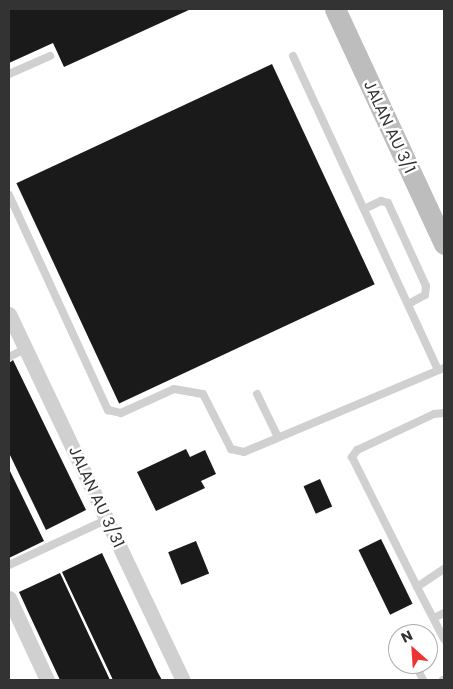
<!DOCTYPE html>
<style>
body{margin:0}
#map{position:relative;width:453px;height:689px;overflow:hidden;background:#fff;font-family:Poppins,sans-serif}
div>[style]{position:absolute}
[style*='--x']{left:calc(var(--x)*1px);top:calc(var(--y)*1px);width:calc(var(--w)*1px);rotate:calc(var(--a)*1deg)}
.building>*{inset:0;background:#1a1a1a;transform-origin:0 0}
.service>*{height:8px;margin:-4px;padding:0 4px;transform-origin:4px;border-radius:4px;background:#d0d0d0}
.minor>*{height:15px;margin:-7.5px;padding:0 7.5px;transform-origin:7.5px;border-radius:7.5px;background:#d0d0d0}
.secondary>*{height:21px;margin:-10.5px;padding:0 10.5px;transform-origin:10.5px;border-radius:10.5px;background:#bdbdbd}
span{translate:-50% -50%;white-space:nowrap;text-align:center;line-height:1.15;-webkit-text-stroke:5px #fff;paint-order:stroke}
.street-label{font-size:16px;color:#333}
.frame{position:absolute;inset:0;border:10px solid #333;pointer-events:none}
.north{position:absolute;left:388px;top:624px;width:50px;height:50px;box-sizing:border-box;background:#fff;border:1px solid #adadad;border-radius:50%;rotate:334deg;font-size:14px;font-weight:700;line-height:20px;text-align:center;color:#333}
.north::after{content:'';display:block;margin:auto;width:18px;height:22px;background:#ec3332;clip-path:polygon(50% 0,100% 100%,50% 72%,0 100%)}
</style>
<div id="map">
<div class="building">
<div style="clip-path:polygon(9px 9px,191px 9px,64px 67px,53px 43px,9px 63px)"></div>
<div style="left:272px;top:64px;width:243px;height:282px;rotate:65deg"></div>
<div style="clip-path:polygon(13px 360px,86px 510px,46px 530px,9px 453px,9px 363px)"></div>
<div style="clip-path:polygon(186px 449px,190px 457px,205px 450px,216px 474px,201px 481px,205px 488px,156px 511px,137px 472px)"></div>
<div style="clip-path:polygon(9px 469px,44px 541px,9px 558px)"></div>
<div style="left:320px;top:479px;width:30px;height:18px;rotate:66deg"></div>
<div style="left:381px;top:539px;width:72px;height:25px;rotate:64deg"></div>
<div style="left:196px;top:541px;width:35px;height:30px;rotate:68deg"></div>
<div style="clip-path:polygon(102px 553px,158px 673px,162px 680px,113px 680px,62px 572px)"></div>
<div style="clip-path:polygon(60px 573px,88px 633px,110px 680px,60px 680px,30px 616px,19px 592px)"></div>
</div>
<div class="service">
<div style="--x:293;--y:56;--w:346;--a:65.2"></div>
<div style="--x:9;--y:74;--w:45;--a:-23.7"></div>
<div style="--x:9;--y:195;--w:237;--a:65.3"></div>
<div style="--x:108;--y:410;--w:13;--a:13"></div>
<div style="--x:121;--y:413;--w:58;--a:-24.4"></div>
<div style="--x:174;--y:389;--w:29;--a:10"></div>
<div style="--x:203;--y:394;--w:62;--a:63"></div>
<div style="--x:231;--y:449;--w:13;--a:13"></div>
<div style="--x:244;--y:452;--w:217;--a:-22.8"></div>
<div style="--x:364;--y:209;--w:19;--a:-25"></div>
<div style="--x:381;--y:201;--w:7;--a:16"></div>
<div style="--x:388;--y:203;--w:91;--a:65.4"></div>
<div style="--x:426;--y:286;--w:9;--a:96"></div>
<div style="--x:425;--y:295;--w:19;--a:152"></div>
<div style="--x:9;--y:357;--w:18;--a:-27"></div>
<div style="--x:257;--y:394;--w:48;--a:64"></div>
<div style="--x:444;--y:413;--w:10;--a:174"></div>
<div style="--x:434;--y:414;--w:85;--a:154.9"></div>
<div style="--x:357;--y:450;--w:9;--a:126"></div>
<div style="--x:352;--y:457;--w:145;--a:63.4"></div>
<div style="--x:417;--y:587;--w:32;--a:-34"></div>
<div style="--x:9;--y:565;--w:107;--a:-24.9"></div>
<div style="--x:417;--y:587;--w:59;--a:62.6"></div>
<div style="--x:434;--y:618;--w:11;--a:-27"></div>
<div style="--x:415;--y:664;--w:18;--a:63"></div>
<div style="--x:443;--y:680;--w:1;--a:0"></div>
</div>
<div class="minor">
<div style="--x:9;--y:314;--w:405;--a:64.6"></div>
<div style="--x:9;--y:598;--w:90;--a:65.1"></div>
</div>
<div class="secondary">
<div style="--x:335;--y:9;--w:259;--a:65.1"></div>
</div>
<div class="street-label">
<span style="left:389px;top:127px;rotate:65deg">JALAN AU 3/1</span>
<span style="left:96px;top:497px;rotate:65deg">JALAN AU 3/31</span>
</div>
<div class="frame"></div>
<div class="north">N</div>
</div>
